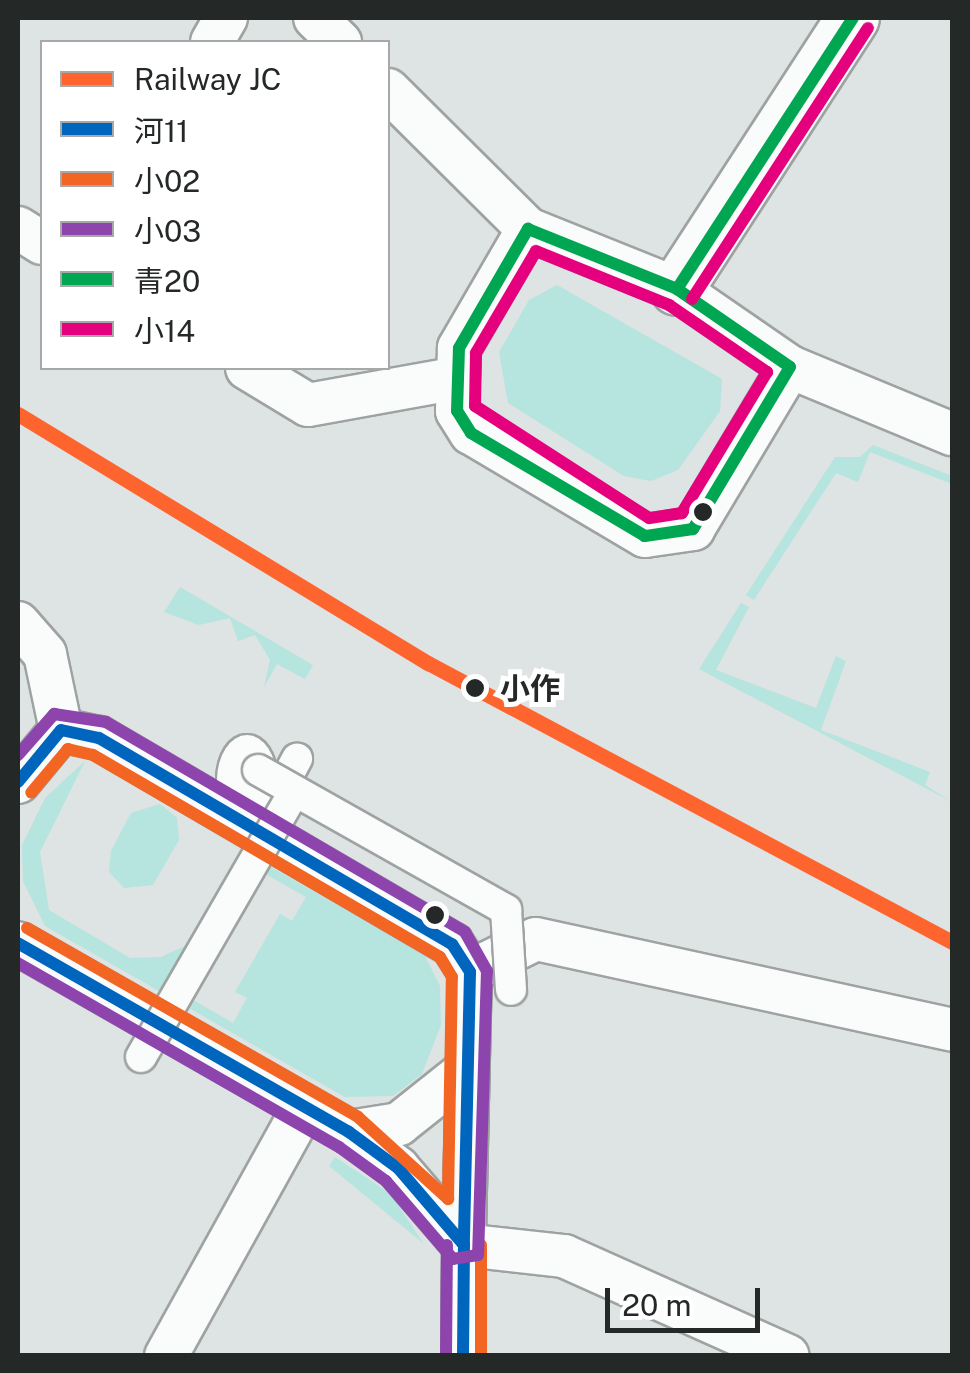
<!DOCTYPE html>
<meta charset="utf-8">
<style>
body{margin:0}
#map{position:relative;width:970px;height:1373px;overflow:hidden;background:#dee3e3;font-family:"Public Sans","Noto Sans JP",sans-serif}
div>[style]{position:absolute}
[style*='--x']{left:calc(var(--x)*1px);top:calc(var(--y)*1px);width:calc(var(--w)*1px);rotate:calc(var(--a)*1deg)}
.green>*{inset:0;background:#b6e4de}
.roads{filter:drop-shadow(2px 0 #9ea3a2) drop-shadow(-2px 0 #9ea3a2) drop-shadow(0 2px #9ea3a2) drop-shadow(0 -2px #9ea3a2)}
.pedestrian>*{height:30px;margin:-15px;padding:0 15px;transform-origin:15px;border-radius:15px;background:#fafbfb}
.pedestrian>.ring{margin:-15px;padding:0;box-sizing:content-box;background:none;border:30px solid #fafbfb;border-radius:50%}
.minor>*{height:42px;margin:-21px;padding:0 21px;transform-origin:21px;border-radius:21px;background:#fafbfb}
.tertiary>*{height:52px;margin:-26px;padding:0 26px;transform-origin:26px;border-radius:26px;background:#fafbfb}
.bridges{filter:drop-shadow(2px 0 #9ea3a2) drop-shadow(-2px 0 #9ea3a2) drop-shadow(0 2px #9ea3a2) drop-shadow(0 -2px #9ea3a2)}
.pedestrian-bridge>*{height:30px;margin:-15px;padding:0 15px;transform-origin:15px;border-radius:15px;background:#fafbfb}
.bus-1>*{height:12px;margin:-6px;padding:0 6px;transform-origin:6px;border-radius:6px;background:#0065bd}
.bus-2>*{height:12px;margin:-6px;padding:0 6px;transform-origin:6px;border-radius:6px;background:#f26522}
.bus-3>*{height:12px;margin:-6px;padding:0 6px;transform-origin:6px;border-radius:6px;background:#8e44ad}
.bus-4>*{height:12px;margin:-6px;padding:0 6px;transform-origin:6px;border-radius:6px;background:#00a651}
.bus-5>*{height:12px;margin:-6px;padding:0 6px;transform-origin:6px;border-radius:6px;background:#e5007d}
.rail-1>*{height:15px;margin:-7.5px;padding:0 7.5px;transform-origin:7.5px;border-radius:7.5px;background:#fe642e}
.dots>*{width:28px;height:28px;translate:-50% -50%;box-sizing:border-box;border:5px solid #fff;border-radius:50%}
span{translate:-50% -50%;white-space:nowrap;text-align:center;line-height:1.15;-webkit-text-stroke:10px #fff;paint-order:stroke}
.stop-label{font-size:30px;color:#242827;font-weight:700}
.left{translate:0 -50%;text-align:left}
.frame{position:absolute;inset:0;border:20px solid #242827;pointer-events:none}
.legend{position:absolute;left:40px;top:40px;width:350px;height:330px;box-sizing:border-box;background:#fff;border:2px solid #a7a9a9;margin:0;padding:12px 18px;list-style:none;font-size:30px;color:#242827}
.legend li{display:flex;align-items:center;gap:20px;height:50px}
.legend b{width:50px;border:2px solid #a7a9a9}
.scale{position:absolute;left:605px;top:1288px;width:155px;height:45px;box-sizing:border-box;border:5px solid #242827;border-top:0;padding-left:12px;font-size:30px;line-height:35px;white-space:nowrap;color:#242827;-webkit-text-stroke:8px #fff;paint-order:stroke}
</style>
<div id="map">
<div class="green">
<div style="clip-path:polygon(557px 285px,722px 379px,720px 411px,678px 470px,651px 481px,624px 476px,508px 403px,499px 352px,529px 300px)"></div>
<div style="clip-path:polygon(873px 445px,952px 476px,952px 484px,870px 452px,858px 482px,836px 473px,754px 600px,746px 595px,835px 457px,860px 457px)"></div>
<div style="clip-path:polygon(180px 587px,313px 665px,305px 679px,277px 664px,264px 687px,270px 660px,255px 635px,238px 641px,230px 618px,199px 625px,164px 612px)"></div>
<div style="clip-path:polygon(741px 603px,749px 607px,716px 670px,816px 708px,836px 656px,846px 661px,821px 730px,930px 772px,925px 785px,952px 802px,699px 669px)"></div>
<div style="clip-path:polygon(evenodd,85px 761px,40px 852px,49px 910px,130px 958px,161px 957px,189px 944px,243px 851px,425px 956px,440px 986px,441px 1025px,422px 1074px,393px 1096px,345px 1097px,45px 926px,23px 881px,22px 845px,45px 798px,85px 761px,248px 864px,306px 897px,292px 921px,280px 914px,235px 992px,247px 998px,233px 1023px,176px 990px,248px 864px)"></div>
<div style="clip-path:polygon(160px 804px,177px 818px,179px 840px,153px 885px,124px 888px,109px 872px,111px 851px,131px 813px)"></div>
<div style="clip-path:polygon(335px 1157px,391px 1194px,423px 1243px,329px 1166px)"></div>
</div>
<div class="roads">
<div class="pedestrian">
<div class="ring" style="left:232px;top:750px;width:-2px;height:-2px"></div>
<div style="--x:283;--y:785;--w:30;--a:-62"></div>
</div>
<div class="minor">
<div style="--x:315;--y:18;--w:35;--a:44"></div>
<div style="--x:212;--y:42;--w:28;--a:-60"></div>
<div style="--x:388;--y:90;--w:197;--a:44.8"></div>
<div style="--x:528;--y:229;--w:161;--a:21.9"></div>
<div style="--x:677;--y:289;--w:137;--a:34.6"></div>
<div style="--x:790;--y:367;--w:175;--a:22.5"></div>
<div style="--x:18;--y:228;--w:28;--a:32"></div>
<div style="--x:528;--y:229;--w:138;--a:120.1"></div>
<div style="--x:459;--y:348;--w:63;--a:91.8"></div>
<div style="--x:457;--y:411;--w:26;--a:58"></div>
<div style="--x:471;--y:433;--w:202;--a:30.6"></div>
<div style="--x:645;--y:536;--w:49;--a:-8.3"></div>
<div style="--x:693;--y:529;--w:189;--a:-59.1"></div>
<div style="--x:247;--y:368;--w:71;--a:31.2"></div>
<div style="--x:308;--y:405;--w:146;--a:-10.2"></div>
<div style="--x:18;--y:623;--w:41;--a:48.9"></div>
<div style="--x:45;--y:654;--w:78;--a:78.1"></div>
<div style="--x:18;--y:782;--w:67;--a:-50.4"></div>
<div style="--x:61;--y:730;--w:39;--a:12"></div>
<div style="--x:99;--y:738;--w:409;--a:30.3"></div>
<div style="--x:452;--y:944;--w:33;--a:57"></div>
<div style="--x:470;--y:972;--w:273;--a:91.3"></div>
<div style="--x:464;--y:1245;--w:101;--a:-130.6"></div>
<div style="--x:398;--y:1168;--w:61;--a:-143.7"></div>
<div style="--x:349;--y:1132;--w:381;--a:-150.3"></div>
<div style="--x:471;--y:971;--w:72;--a:-26.2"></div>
<div style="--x:536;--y:939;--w:426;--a:12.3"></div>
<div style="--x:349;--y:1132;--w:51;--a:-9.1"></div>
<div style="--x:399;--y:1124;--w:87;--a:-38.5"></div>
<div style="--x:166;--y:1356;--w:285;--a:-61"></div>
<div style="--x:463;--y:1356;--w:111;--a:-89.5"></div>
<div style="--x:464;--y:1245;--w:101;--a:6.3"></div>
<div style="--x:564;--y:1256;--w:245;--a:24.1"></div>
</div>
<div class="tertiary">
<div style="--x:677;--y:289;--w:323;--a:-57"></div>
</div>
</div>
<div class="bridges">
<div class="pedestrian-bridge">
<div style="--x:258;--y:770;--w:285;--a:29.4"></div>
<div style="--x:506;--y:910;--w:80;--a:86.4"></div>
<div style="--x:141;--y:1057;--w:306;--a:-60"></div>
</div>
</div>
<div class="bus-1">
<div style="--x:18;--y:782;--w:67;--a:-50.4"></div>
<div style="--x:61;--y:730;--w:39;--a:12"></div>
<div style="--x:99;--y:738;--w:409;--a:30.3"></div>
<div style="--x:452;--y:944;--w:33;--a:57"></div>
<div style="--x:470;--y:972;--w:273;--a:91.3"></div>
<div style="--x:464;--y:1245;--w:101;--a:-130.6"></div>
<div style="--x:398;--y:1168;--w:61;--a:-143.7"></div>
<div style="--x:349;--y:1132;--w:381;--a:-150.3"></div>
<div style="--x:463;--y:1356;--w:111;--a:-89.5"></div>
</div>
<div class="bus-2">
<div style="--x:27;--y:928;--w:381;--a:29.7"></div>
<div style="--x:358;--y:1117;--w:122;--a:42.3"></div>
<div style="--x:448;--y:1199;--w:222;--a:-89"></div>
<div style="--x:452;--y:977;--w:23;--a:-121"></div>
<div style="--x:440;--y:957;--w:402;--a:-149.8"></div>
<div style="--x:93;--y:755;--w:26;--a:-167"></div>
<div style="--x:68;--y:749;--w:57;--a:130.1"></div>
<div style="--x:481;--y:1356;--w:111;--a:-90"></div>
</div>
<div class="bus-3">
<div style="--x:18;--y:755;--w:55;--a:-48.7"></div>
<div style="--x:54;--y:714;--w:53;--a:8.7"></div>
<div style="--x:106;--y:722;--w:416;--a:30.3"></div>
<div style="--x:465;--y:932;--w:45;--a:60.6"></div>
<div style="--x:487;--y:971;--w:284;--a:91.8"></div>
<div style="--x:478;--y:1255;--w:25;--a:171"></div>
<div style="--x:453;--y:1259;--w:103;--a:-130.7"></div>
<div style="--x:386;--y:1181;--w:58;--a:-144.1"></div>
<div style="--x:339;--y:1147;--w:370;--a:-150.2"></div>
<div style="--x:446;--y:1356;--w:111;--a:-89.5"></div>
</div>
<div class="bus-4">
<div style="--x:528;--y:229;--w:161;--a:21.9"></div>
<div style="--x:677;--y:289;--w:137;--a:34.6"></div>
<div style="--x:790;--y:367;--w:189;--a:120.9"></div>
<div style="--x:693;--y:529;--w:49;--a:171.7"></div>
<div style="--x:645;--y:536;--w:202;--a:-149.4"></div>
<div style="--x:471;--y:433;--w:26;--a:-122"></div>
<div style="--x:457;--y:411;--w:63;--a:-88.2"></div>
<div style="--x:459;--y:348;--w:138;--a:-59.9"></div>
<div style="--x:677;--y:289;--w:323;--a:-57"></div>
</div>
<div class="bus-5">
<div style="--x:536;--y:251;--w:144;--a:22.1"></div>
<div style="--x:669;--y:305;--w:119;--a:34.4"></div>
<div style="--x:767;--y:372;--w:165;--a:121.1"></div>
<div style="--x:682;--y:513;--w:33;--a:171"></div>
<div style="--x:649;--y:518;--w:207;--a:-147.2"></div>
<div style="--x:475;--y:406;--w:53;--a:-88.9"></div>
<div style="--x:476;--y:353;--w:118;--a:-59.5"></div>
<div style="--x:692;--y:299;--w:323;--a:-57"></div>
</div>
<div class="rail-1">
<div style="--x:18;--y:414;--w:480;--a:31.3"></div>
<div style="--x:428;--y:663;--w:594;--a:28.03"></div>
</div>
<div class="dots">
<div style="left:703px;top:512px;background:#242827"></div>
<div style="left:475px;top:688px;background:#242827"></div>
<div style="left:435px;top:915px;background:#242827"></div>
</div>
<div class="stop-label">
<span class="left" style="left:500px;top:688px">小作</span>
</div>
<div class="frame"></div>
<ul class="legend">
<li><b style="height:12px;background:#fe642e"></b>Railway JC</li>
<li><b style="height:12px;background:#0065bd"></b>河11</li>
<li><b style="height:12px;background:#f26522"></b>小02</li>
<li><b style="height:12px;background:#8e44ad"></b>小03</li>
<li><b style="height:12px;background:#00a651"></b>青20</li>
<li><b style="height:12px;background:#e5007d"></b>小14</li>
</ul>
<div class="scale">20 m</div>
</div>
